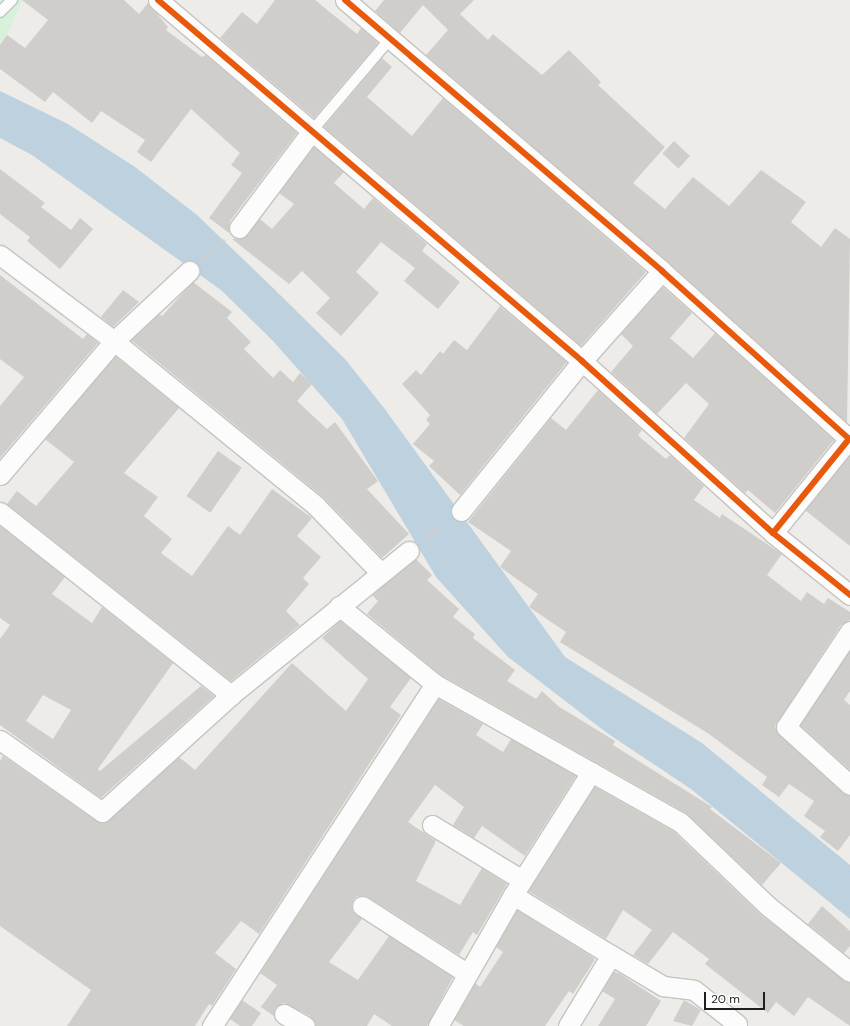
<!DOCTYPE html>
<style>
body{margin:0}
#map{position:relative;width:850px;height:1026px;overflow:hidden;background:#edece8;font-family:"DM Sans",sans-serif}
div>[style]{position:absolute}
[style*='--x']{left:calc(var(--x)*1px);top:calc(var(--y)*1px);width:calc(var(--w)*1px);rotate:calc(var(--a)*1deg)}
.park>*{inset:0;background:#d8f1dc}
.water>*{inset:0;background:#bdd1de}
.building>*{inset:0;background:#d0cecb;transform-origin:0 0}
.path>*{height:2.5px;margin-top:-1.25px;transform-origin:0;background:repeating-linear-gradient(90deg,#d6ccc8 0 2px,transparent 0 4px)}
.roads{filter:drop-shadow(1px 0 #c4c4c2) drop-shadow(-1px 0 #c4c4c2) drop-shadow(0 1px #c4c4c2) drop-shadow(0 -1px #c4c4c2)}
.lane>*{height:10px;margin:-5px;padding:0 5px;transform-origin:5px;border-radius:5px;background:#fcfcfc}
.street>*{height:19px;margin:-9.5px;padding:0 9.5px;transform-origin:9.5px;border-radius:9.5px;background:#fcfcfc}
.cycleway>*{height:6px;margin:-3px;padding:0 3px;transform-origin:3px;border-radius:3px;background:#e8590c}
span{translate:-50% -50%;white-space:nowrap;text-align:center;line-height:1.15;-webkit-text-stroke:3px #fff;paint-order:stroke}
.scale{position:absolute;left:704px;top:992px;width:61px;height:18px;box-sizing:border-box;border:2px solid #1f1f1f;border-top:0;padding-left:5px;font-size:12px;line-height:14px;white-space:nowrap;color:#1f1f1f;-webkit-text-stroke:3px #fff;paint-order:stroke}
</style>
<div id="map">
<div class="park">
<div style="clip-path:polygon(0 0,22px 0,7px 35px,0 44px)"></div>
</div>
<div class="water">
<div style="clip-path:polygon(0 91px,68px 124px,135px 167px,197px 215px,271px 286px,345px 359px,384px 408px,565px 657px,702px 743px,850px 865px,850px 919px,691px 789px,607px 733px,508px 657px,436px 577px,342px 419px,273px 341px,221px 290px,32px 155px,0 138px)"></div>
</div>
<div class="building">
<div style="clip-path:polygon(22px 0,124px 0,139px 14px,148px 3px,168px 27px,166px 30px,202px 57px,206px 55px,297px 133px,230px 221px,229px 233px,209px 218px,242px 173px,231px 165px,240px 153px,191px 109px,151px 162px,137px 152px,145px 140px,101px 111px,92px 123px,53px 92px,45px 102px,0 69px,0 45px,7px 35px,25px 48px,48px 20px)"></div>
<div style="clip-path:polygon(275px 0,315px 0,357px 34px,361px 28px,378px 43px,314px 118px,220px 38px,242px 12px,257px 24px)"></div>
<div style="clip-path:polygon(384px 0,474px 0,460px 14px,488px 40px,493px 34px,542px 75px,569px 50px,601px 82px,598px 85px,665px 147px,633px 183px,665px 209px,693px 177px,729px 206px,761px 170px,806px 202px,791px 222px,821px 247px,835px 228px,850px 239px,847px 423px,669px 263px,426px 55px,448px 30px,423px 5px,400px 33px,375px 11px)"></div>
<div style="clip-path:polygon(382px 58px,392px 67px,367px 97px,412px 136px,443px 98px,646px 272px,581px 346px,324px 127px)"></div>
<div style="left:674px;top:141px;width:22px;height:17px;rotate:43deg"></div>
<div style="clip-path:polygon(314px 147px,344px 172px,334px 183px,364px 209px,373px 198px,427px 244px,422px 251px,460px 282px,438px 309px,404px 281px,415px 268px,381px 242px,356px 272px,379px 293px,341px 336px,316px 313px,330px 298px,302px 271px,289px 284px,232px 239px,244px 238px,260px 219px,272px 229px,294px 204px,279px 193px)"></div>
<div style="clip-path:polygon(0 169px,45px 203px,41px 207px,71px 230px,80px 218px,93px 229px,60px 269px,27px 241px,30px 237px,0 214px)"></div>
<div style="clip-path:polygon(0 275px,83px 339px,87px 334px,98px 343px,0 458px,0 406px,24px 377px,0 359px)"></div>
<div style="clip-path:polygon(193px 282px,232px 312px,227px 318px,251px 342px,244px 349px,273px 378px,280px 370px,293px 382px,300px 373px,312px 384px,297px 401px,327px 429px,335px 422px,378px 481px,367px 489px,409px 534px,382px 558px,323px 497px,131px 340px,159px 314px,162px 316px)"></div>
<div style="clip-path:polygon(663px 287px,692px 313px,670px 338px,693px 358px,715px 333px,834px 440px,775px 513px,748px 490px,745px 493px,684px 438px,709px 404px,686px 383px,657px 414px,611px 372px,633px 346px,621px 334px)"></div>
<div style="clip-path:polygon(123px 290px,139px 302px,113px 327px,101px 317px)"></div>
<div style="clip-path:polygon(500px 306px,567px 362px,460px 495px,429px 466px,434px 461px,413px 444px,430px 424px,426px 420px,430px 415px,402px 384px,416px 370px,421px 375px,440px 351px,443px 354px,454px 340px,467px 350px)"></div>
<div style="clip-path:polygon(115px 356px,179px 408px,124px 473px,158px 497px,144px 516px,172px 539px,161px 553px,192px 576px,228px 526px,240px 535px,272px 489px,312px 518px,297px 536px,321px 557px,303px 578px,309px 584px,286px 611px,300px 625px,231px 681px,7px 504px,17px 491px,36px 506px,74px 462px,45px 439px)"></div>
<div style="clip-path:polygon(598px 390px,642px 430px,638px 435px,642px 439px,666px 459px,670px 455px,704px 486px,694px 500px,720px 518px,722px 514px,782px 554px,767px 575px,801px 601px,807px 592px,824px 604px,828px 598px,850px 612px,850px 620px,841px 625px,775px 726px,779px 735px,843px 793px,850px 796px,850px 835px,838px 851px,820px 837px,825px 831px,804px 816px,814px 801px,789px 784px,779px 797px,762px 785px,767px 777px,709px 734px,560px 642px,566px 632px,529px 607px,538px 594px,500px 567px,511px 551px,468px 522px,551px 418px,566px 430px)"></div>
<div style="left:218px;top:451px;width:29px;height:55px;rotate:35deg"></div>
<div style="clip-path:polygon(850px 455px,850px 546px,805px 510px)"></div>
<div style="clip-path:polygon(evenodd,0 526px,65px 577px,52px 594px,92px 623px,102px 607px,173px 663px,98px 769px,100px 771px,201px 686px,214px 696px,101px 798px,0 725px,0 639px,10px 625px,0 618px,0 526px,43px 695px,71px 710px,53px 739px,26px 721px,43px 695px)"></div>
<div style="clip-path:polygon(416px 559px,432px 575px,427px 580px,459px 609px,453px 617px,475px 634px,473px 638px,515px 670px,507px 681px,536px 699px,542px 691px,558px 706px,615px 741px,613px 745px,712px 807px,710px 809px,781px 863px,762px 885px,686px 813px,441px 675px,367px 614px,378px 601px,372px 595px)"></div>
<div style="clip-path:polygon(340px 621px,411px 678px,390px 707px,401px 715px,259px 934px,241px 921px,215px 953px,236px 969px,212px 1006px,209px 1004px,195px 1026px,67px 1026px,91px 990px,0 926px,0 761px,3px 756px,96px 821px,105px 822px,179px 757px,195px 770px,292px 663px,346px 711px,368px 679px,322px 638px)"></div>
<div style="clip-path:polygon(850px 651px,850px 691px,844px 700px,850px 705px,850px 770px,800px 725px)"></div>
<div style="clip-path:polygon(439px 699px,483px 724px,476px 735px,503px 752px,511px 739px,576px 776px,525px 856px,482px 826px,474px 838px,453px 825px,464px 807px,435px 785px,408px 822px,436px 841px,416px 881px,460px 905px,482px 868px,507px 884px,477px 935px,473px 932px,459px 955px,368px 897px,357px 896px,353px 900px,352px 911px,362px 919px,329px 962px,358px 980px,389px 936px,453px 977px,427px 1026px,392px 1026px,374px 1014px,367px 1026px,316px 1026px,310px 1016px,284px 1003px,275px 1008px,274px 1016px,261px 1007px,277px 985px,260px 973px)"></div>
<div style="clip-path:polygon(595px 787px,673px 831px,761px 915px,850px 983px,850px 1026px,808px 997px,794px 1016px,776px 1002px,768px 1013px,705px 964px,709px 959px,673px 932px,648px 964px,633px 955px,652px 930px,623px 910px,606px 939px,528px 891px)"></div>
<div style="clip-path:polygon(822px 906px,850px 931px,850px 946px,844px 953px,808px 924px)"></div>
<div style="clip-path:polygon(517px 910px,594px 958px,594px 961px,573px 994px,569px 991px,545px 1026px,464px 1026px,454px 1020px,475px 983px,480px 987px,503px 952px,496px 947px)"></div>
<div style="clip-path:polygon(613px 972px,619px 973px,661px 1001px,646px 1026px,598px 1026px,615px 999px,602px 991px)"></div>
<div style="clip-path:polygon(242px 1000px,261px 1013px,252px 1026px,240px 1026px,230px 1019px)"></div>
<div style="clip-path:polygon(684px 1000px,701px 1010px,692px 1026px,673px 1021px)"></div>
</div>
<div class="path">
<div style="--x:203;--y:259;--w:29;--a:-41"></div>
<div style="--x:423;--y:540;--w:29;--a:-38"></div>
</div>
<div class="roads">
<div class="lane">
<div style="--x:0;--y:12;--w:17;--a:-45"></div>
<div style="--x:311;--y:132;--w:122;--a:-49.7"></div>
</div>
<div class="street">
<div style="--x:158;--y:0;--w:557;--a:40.41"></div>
<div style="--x:582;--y:361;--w:257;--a:42"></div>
<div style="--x:773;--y:533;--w:99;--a:38.8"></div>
<div style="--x:345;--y:0;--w:417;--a:40.5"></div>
<div style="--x:662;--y:271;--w:251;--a:41.9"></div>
<div style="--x:849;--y:439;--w:121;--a:129"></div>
<div style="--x:239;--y:228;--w:120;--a:-53.1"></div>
<div style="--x:0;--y:255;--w:143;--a:37"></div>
<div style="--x:114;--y:341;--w:261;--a:39.2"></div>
<div style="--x:316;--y:506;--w:92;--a:45.9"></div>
<div style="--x:0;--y:475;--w:176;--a:-49.6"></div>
<div style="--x:114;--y:341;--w:103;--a:-43"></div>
<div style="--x:461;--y:511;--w:193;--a:-51.1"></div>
<div style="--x:582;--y:361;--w:120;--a:-48.4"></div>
<div style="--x:0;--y:512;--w:295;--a:38.4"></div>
<div style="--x:339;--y:606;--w:124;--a:39.1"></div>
<div style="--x:435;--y:684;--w:281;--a:29.4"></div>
<div style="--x:680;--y:822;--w:122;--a:43.7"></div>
<div style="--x:768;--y:906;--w:105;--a:38.8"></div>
<div style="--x:850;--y:631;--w:115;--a:123.7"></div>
<div style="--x:786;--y:727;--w:86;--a:42.2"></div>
<div style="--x:0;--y:740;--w:125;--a:35.2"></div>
<div style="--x:102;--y:812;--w:174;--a:-42.2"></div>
<div style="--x:231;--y:695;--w:229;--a:-39"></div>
<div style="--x:432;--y:825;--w:105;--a:31.4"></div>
<div style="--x:513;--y:895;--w:146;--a:-57.6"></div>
<div style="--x:362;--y:906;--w:122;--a:32.7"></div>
<div style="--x:611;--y:955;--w:61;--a:30.8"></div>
<div style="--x:663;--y:986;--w:31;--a:7"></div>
<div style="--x:694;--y:990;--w:55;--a:38.3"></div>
<div style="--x:284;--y:1014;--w:24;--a:30"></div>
<div style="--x:212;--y:1026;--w:408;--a:-56.9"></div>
<div style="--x:438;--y:1026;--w:151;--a:-60.2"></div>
<div style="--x:513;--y:895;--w:115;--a:31.5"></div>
<div style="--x:611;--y:955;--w:83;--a:121.2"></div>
</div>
</div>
<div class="cycleway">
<div style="--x:158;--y:0;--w:557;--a:40.41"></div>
<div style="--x:582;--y:361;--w:257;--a:42"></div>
<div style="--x:773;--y:533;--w:99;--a:38.8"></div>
<div style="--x:345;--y:0;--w:417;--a:40.5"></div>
<div style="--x:662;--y:271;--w:251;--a:41.9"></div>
<div style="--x:849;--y:439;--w:121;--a:129"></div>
</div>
<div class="scale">20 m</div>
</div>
